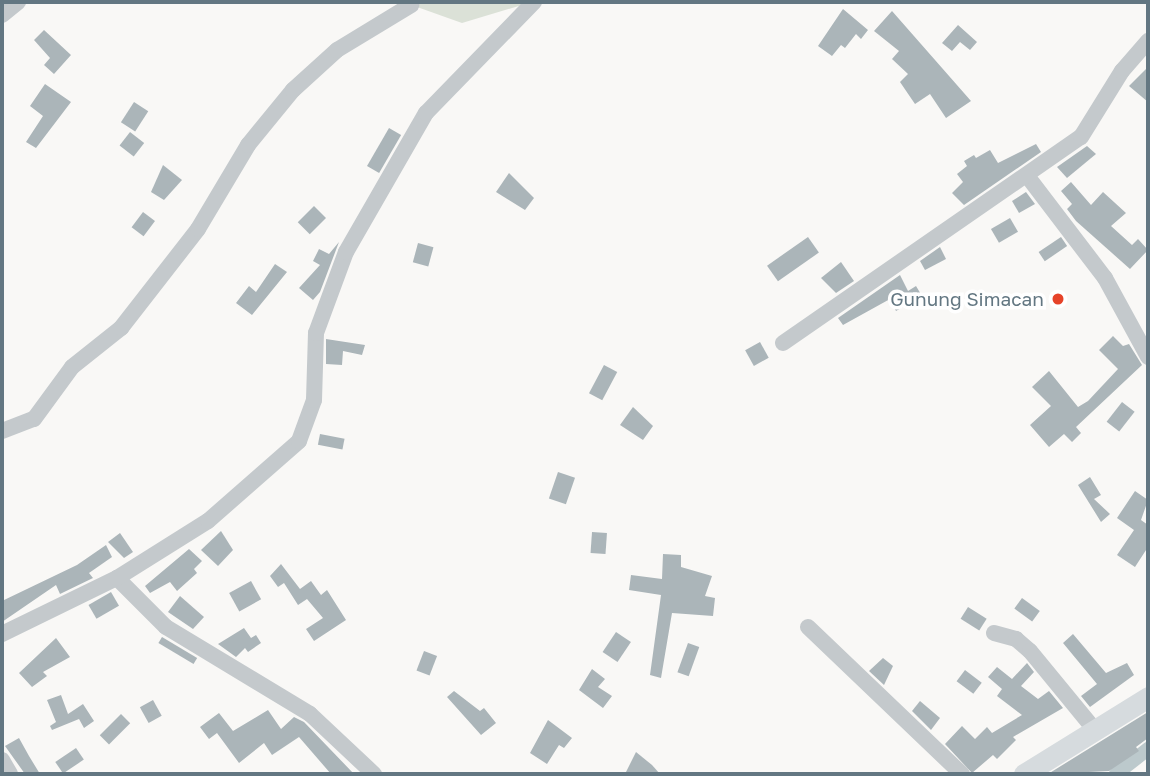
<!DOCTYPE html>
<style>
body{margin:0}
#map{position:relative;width:1150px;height:776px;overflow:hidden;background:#f9f8f6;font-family:"Golos Text",sans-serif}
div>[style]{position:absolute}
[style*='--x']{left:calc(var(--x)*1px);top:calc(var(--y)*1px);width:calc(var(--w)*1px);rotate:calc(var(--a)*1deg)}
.green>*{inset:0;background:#dbe1d7}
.canal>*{height:14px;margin:-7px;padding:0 7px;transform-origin:7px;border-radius:7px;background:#bcc9cc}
.building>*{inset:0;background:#abb5b9;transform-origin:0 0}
.minor>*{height:16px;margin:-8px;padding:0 8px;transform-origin:8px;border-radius:8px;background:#c4c9cc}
.secondary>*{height:21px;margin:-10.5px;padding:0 10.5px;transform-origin:10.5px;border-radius:10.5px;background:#d6dbde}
.dots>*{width:19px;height:19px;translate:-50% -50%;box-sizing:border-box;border:4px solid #fff;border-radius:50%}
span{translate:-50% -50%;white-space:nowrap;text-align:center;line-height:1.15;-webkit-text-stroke:7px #fff;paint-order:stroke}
.poi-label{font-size:19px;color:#637782}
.right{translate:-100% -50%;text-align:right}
.frame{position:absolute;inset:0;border:4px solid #637782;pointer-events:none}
</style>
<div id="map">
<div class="green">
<div style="clip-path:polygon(403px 2px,532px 2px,462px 23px)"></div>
</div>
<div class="canal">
<div style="--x:1116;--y:774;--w:41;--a:-38"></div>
</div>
<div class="building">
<div style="clip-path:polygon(843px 9px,868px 30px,861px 39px,856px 34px,845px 48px,841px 45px,832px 56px,818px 46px)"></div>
<div style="clip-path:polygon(892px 11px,971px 101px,946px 118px,930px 94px,915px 104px,900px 82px,908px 74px,892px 59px,899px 51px,874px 31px)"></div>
<div style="clip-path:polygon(958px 25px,977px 42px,970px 50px,960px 42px,952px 51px,942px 43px)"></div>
<div style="clip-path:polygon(44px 30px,71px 55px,54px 74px,44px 65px,50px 58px,34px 40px)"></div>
<div style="clip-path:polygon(1148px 67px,1148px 102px,1129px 86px)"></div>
<div style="clip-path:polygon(45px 84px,71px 102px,36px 148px,26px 142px,43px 116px,30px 106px)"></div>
<div style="left:134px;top:102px;width:17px;height:24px;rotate:33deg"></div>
<div style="left:389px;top:128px;width:14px;height:44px;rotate:30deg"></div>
<div style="left:130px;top:132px;width:18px;height:17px;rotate:38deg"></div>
<div style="clip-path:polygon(1036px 144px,1041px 152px,964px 205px,952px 193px,963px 182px,957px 174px,967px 166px,964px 161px,974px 155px,976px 158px,990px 150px,998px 163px)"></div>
<div style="clip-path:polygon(1087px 146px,1096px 154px,1067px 178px,1057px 167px)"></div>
<div style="clip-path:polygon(163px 165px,182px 180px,164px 200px,151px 192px)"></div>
<div style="clip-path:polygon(509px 173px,534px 198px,525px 210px,496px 192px)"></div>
<div style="clip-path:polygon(1071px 182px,1091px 205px,1103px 192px,1126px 213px,1111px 226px,1132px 245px,1138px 239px,1148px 250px,1130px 269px,1076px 221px,1067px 209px,1072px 204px,1061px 191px)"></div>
<div style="clip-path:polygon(1026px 192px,1035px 204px,1019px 213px,1012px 201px)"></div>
<div style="left:314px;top:206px;width:17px;height:23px;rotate:45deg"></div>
<div style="left:143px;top:212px;width:15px;height:19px;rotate:37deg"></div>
<div style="left:1010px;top:218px;width:16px;height:22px;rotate:60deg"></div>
<div style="left:808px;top:237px;width:19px;height:50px;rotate:55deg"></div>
<div style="left:1061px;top:237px;width:11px;height:27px;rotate:56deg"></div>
<div style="clip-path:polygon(339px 242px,320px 292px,313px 300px,299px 288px,320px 265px,313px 261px,319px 249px,329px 254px)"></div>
<div style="left:418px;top:243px;width:16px;height:20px;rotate:15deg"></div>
<div style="clip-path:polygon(940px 247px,946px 259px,925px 270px,920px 261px)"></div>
<div style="clip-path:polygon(841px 262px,854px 281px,836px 293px,821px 278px)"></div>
<div style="clip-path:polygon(275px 264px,287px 272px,252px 315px,236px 303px,249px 286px,256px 292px)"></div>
<div style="clip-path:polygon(900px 275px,908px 291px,916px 286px,922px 296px,896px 311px,890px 299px,843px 325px,838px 318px)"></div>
<div style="clip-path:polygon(1113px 336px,1123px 346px,1129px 344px,1142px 365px,1076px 427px,1081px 433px,1072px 442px,1064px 434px,1049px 447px,1030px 425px,1051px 406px,1032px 387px,1049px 371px,1078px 407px,1088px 401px,1118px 369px,1099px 350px)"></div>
<div style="clip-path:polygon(326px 339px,365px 345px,362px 355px,343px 351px,342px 365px,326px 364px)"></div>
<div style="left:760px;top:342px;width:18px;height:17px;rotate:61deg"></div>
<div style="left:604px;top:365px;width:15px;height:32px;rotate:28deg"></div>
<div style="left:1122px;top:402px;width:16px;height:25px;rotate:38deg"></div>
<div style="clip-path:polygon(633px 407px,653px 426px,643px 440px,620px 425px)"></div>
<div style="left:320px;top:434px;width:25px;height:11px;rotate:11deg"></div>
<div style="left:558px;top:472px;width:18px;height:28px;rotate:19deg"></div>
<div style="clip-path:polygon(1090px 477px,1101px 495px,1094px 499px,1110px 514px,1101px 522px,1078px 485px)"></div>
<div style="clip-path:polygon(1135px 491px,1148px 500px,1141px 520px,1148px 525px,1148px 547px,1135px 567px,1117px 555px,1134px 530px,1117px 518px)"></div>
<div style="clip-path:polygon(221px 531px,233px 550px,218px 566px,201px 550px)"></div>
<div style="left:592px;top:532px;width:15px;height:21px;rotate:4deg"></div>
<div style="clip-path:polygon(120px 533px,133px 552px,124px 558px,108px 542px)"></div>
<div style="clip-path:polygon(106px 545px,112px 557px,89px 573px,93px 578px,60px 594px,56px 585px,2px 622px,2px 601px,77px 565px)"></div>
<div style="clip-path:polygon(189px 549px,202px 561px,194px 569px,197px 573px,177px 591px,170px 582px,150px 593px,145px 586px)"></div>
<div style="clip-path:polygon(663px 554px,681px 555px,681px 567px,712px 576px,705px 596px,715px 598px,713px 616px,672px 613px,661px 678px,650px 675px,661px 595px,629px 590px,631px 575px,662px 579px)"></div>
<div style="clip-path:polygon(281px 564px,300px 589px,311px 581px,321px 595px,327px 590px,346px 620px,314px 641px,306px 629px,323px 618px,307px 599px,298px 605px,284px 583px,278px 587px,270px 576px)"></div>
<div style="left:251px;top:581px;width:21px;height:25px;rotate:61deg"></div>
<div style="left:111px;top:592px;width:16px;height:26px;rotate:60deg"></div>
<div style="clip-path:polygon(180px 596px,204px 617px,193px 629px,168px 612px)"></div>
<div style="left:1022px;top:598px;width:22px;height:13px;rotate:36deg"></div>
<div style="left:968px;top:607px;width:22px;height:14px;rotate:32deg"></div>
<div style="clip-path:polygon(244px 628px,251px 638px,256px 635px,261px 643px,248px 652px,245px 648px,236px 657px,218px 644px)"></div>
<div style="left:616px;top:632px;width:18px;height:24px;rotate:34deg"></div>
<div style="clip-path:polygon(1073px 634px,1106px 673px,1127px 663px,1134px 675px,1090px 707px,1081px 696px,1097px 684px,1063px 643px)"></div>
<div style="left:162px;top:637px;width:41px;height:7px;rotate:31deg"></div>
<div style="clip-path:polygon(56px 638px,70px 657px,43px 672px,47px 676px,32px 687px,19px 673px)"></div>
<div style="left:688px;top:643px;width:12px;height:31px;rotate:20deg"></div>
<div style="left:424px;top:651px;width:14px;height:21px;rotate:21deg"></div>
<div style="clip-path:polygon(883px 658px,893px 666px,884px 685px,869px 671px)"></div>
<div style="clip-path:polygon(1027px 663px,1034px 672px,1021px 686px,1038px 699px,1049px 691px,1063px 708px,1013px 737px,1016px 740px,997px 759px,993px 755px,972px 773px,945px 744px,962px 726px,975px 739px,987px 727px,992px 733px,1022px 715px,997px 696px,1002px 689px,988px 677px,997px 667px,1012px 679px)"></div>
<div style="clip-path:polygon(592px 669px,605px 679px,598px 687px,612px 696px,603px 708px,579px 690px)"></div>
<div style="left:965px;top:670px;width:21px;height:14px;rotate:37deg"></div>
<div style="clip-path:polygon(454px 691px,480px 711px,484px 708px,496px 723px,481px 735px,447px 697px)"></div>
<div style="clip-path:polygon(61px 695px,68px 714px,83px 704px,94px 721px,84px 728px,79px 719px,52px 730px,50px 726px,56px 722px,47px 700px)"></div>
<div style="left:153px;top:700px;width:18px;height:15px;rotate:61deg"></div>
<div style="clip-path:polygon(920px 701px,940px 718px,931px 730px,912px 711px)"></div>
<div style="clip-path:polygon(268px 710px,281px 729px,294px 717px,304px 722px,354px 774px,331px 774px,299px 737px,272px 755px,264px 743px,239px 763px,217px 733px,209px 739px,200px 727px,219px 713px,233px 731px)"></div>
<div style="clip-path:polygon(1148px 712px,1148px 738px,1136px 747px,1139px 751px,1109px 771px,1048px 774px)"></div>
<div style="left:121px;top:714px;width:13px;height:30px;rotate:45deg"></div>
<div style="clip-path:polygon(548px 720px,572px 738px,564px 748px,559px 745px,547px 764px,530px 753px)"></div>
<div style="clip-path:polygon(19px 738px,29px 756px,40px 774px,25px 774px,5px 746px)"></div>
<div style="left:76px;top:748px;width:14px;height:25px;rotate:56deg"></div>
<div style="clip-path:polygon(636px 752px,652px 765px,660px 774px,625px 774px)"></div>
</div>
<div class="minor">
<div style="--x:2;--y:15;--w:21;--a:-39"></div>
<div style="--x:1028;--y:177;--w:127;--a:52.7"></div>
<div style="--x:1105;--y:278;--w:90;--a:61.4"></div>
<div style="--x:783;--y:343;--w:362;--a:-34.7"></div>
<div style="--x:1081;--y:137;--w:78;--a:-58.2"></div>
<div style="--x:1122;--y:71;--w:40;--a:-49"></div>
<div style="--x:2;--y:431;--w:34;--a:-21"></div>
<div style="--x:34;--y:419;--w:64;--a:-53.8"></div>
<div style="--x:72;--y:367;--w:63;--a:-38.5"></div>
<div style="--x:121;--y:328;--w:125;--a:-52.1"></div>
<div style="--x:198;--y:229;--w:98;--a:-59.2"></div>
<div style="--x:248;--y:145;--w:71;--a:-50.7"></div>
<div style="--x:293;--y:90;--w:59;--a:-42.3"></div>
<div style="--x:337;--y:50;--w:87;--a:-31.3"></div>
<div style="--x:117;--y:578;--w:69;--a:45"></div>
<div style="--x:166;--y:627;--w:168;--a:31.1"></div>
<div style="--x:310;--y:714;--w:88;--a:43.2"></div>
<div style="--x:808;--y:627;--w:213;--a:43.7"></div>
<div style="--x:994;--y:633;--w:23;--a:15"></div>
<div style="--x:1016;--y:639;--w:18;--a:41"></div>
<div style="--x:1030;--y:651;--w:102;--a:50.6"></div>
<div style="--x:2;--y:634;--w:128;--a:-26"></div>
<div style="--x:117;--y:578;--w:107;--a:-32.1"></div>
<div style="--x:208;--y:521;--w:121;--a:-41.3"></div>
<div style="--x:299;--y:441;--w:44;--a:-69.9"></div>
<div style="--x:314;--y:400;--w:67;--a:-88.3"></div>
<div style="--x:316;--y:333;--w:86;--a:-69.7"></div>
<div style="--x:346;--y:252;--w:160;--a:-60.1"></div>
<div style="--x:426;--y:113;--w:155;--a:-45.8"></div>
<div style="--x:2;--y:760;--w:16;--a:60"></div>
</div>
<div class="secondary">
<div style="--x:1024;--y:774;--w:146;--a:-31.8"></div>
</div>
<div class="dots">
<div style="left:1058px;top:299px;background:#e64329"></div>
</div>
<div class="poi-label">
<span class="right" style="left:1044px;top:299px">Gunung Simacan</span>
</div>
<div class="frame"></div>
</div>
